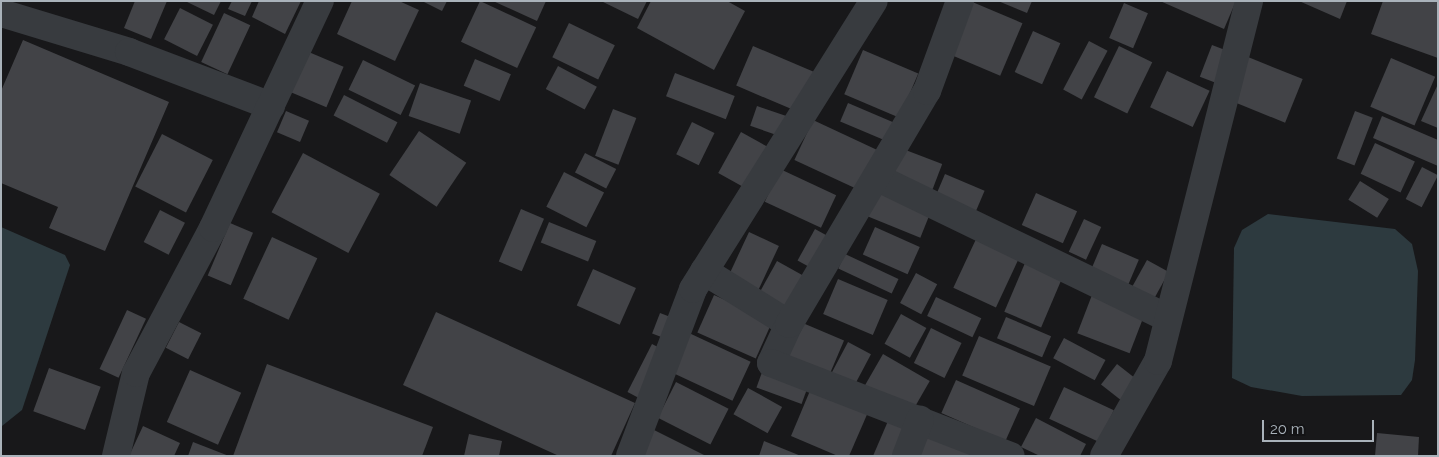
<!DOCTYPE html>
<style>
body{margin:0}
#map{position:relative;width:1439px;height:457px;overflow:hidden;background:#18181a;font-family:Raleway,sans-serif}
div>[style]{position:absolute}
[style*='--x']{left:calc(var(--x)*1px);top:calc(var(--y)*1px);width:calc(var(--w)*1px);rotate:calc(var(--a)*1deg)}
.water>*{inset:0;background:#2d3a3f}
.building>*{inset:0;background:#424347;transform-origin:0 0}
.minor>*{height:28px;margin:-14px;padding:0 14px;transform-origin:14px;border-radius:14px;background:#383b3f}
span{translate:-50% -50%;white-space:nowrap;text-align:center;line-height:1.15;-webkit-text-stroke:4px #131315;paint-order:stroke}
.frame{position:absolute;inset:0;border:2px solid #a9b2ba;pointer-events:none}
.scale{position:absolute;left:1262px;top:420px;width:112px;height:22px;box-sizing:border-box;border:2px solid #a9b2ba;border-top:0;padding-left:6px;font-size:15px;line-height:18px;white-space:nowrap;color:#a9b2ba;-webkit-text-stroke:4px #131315;paint-order:stroke}
</style>
<div id="map">
<div class="water">
<div style="clip-path:polygon(1268px 214px,1395px 229px,1412px 244px,1418px 271px,1415px 360px,1412px 380px,1401px 395px,1302px 396px,1251px 387px,1232px 378px,1234px 248px,1242px 230px)"></div>
<div style="clip-path:polygon(1px 227px,65px 255px,70px 265px,22px 410px,2px 426px)"></div>
</div>
<div class="building">
<div style="clip-path:polygon(135px 1px,167px 1px,151px 39px,124px 28px)"></div>
<div style="clip-path:polygon(185px 1px,221px 1px,214px 15px)"></div>
<div style="clip-path:polygon(232px 1px,252px 1px,245px 16px,228px 9px)"></div>
<div style="clip-path:polygon(259px 1px,301px 1px,285px 34px,252px 17px)"></div>
<div style="clip-path:polygon(352px 1px,399px 1px,419px 10px,395px 61px,337px 34px)"></div>
<div style="clip-path:polygon(422px 1px,447px 1px,442px 11px)"></div>
<div style="left:480px;top:1px;width:62px;height:45px;rotate:25deg"></div>
<div style="clip-path:polygon(493px 1px,546px 1px,537px 21px)"></div>
<div style="clip-path:polygon(601px 1px,647px 1px,638px 19px)"></div>
<div style="clip-path:polygon(651px 1px,727px 1px,745px 11px,714px 70px,637px 28px)"></div>
<div style="left:970px;top:1px;width:57px;height:57px;rotate:23deg"></div>
<div style="clip-path:polygon(998px 1px,1032px 1px,1027px 13px)"></div>
<div style="clip-path:polygon(1160px 1px,1236px 1px,1224px 29px)"></div>
<div style="clip-path:polygon(1299px 1px,1347px 1px,1340px 19px)"></div>
<div style="clip-path:polygon(1383px 1px,1438px 1px,1438px 58px,1371px 34px)"></div>
<div style="left:1124px;top:3px;width:26px;height:38px;rotate:23deg"></div>
<div style="left:180px;top:8px;width:37px;height:35px;rotate:27deg"></div>
<div style="left:224px;top:13px;width:29px;height:54px;rotate:25deg"></div>
<div style="left:569px;top:23px;width:51px;height:38px;rotate:26deg"></div>
<div style="left:1033px;top:31px;width:30px;height:45px;rotate:24deg"></div>
<div style="clip-path:polygon(23px 40px,169px 102px,105px 251px,49px 228px,58px 207px,1px 183px,1px 91px)"></div>
<div style="left:1089px;top:41px;width:21px;height:55px;rotate:28deg"></div>
<div style="left:1212px;top:45px;width:19px;height:34px;rotate:21deg"></div>
<div style="left:753px;top:46px;width:78px;height:43px;rotate:23deg"></div>
<div style="left:1119px;top:46px;width:37px;height:57px;rotate:26deg"></div>
<div style="left:304px;top:50px;width:43px;height:44px;rotate:23deg"></div>
<div style="left:863px;top:50px;width:60px;height:48px;rotate:23deg"></div>
<div style="left:1248px;top:57px;width:59px;height:47px;rotate:22deg"></div>
<div style="left:1391px;top:58px;width:48px;height:53px;rotate:23deg"></div>
<div style="left:475px;top:59px;width:39px;height:29px;rotate:23deg"></div>
<div style="left:363px;top:60px;width:58px;height:33px;rotate:26deg"></div>
<div style="left:558px;top:66px;width:44px;height:26px;rotate:28deg"></div>
<div style="left:1167px;top:71px;width:47px;height:40px;rotate:25deg"></div>
<div style="left:675px;top:73px;width:64px;height:25px;rotate:21deg"></div>
<div style="left:420px;top:83px;width:54px;height:35px;rotate:19deg"></div>
<div style="clip-path:polygon(1438px 84px,1438px 128px,1421px 121px)"></div>
<div style="left:344px;top:95px;width:60px;height:23px;rotate:27deg"></div>
<div style="left:848px;top:103px;width:58px;height:20px;rotate:23deg"></div>
<div style="left:757px;top:106px;width:31px;height:21px;rotate:19deg"></div>
<div style="left:613px;top:109px;width:25px;height:50px;rotate:21deg"></div>
<div style="left:286px;top:111px;width:25px;height:23px;rotate:23deg"></div>
<div style="left:1355px;top:111px;width:19px;height:51px;rotate:21deg"></div>
<div style="clip-path:polygon(1382px 116px,1438px 140px,1438px 166px,1373px 138px)"></div>
<div style="left:813px;top:120px;width:75px;height:44px;rotate:25deg"></div>
<div style="left:692px;top:122px;width:25px;height:36px;rotate:26deg"></div>
<div style="left:419px;top:131px;width:57px;height:53px;rotate:34deg"></div>
<div style="left:741px;top:132px;width:35px;height:47px;rotate:29deg"></div>
<div style="left:162px;top:134px;width:57px;height:59px;rotate:27deg"></div>
<div style="left:1375px;top:143px;width:44px;height:34px;rotate:25deg"></div>
<div style="left:903px;top:149px;width:42px;height:28px;rotate:21deg"></div>
<div style="left:303px;top:153px;width:87px;height:67px;rotate:28deg"></div>
<div style="left:585px;top:153px;width:35px;height:22px;rotate:27deg"></div>
<div style="left:1422px;top:167px;width:18px;height:36px;rotate:27deg"></div>
<div style="left:780px;top:169px;width:62px;height:36px;rotate:25deg"></div>
<div style="left:564px;top:172px;width:45px;height:39px;rotate:27deg"></div>
<div style="left:945px;top:174px;width:43px;height:28px;rotate:23deg"></div>
<div style="left:1360px;top:181px;width:34px;height:22px;rotate:32deg"></div>
<div style="left:875px;top:187px;width:61px;height:30px;rotate:22deg"></div>
<div style="left:1036px;top:193px;width:45px;height:35px;rotate:24deg"></div>
<div style="left:521px;top:209px;width:25px;height:57px;rotate:23deg"></div>
<div style="left:160px;top:210px;width:28px;height:36px;rotate:27deg"></div>
<div style="left:1084px;top:219px;width:19px;height:36px;rotate:25deg"></div>
<div style="left:549px;top:222px;width:51px;height:22px;rotate:22deg"></div>
<div style="left:230px;top:223px;width:25px;height:57px;rotate:23deg"></div>
<div style="left:875px;top:227px;width:49px;height:30px;rotate:24deg"></div>
<div style="left:815px;top:229px;width:26px;height:36px;rotate:29deg"></div>
<div style="left:749px;top:232px;width:33px;height:52px;rotate:25deg"></div>
<div style="left:272px;top:237px;width:50px;height:68px;rotate:25deg"></div>
<div style="left:977px;top:237px;width:47px;height:56px;rotate:25deg"></div>
<div style="left:1102px;top:244px;width:40px;height:34px;rotate:23deg"></div>
<div style="left:845px;top:254px;width:59px;height:16px;rotate:25deg"></div>
<div style="left:1147px;top:260px;width:25px;height:30px;rotate:29deg"></div>
<div style="left:777px;top:261px;width:39px;height:40px;rotate:29deg"></div>
<div style="left:1025px;top:263px;width:40px;height:53px;rotate:23deg"></div>
<div style="left:593px;top:269px;width:47px;height:40px;rotate:24deg"></div>
<div style="left:916px;top:273px;width:24px;height:34px;rotate:28deg"></div>
<div style="left:838px;top:279px;width:54px;height:38px;rotate:23deg"></div>
<div style="left:714px;top:295px;width:64px;height:41px;rotate:24deg"></div>
<div style="left:1092px;top:295px;width:56px;height:41px;rotate:21deg"></div>
<div style="left:936px;top:297px;width:50px;height:21px;rotate:25deg"></div>
<div style="left:127px;top:310px;width:21px;height:65px;rotate:25deg"></div>
<div style="clip-path:polygon(436px 312px,635px 403px,611px 456px,559px 456px,403px 385px)"></div>
<div style="left:660px;top:313px;width:19px;height:22px;rotate:21deg"></div>
<div style="left:901px;top:314px;width:29px;height:34px;rotate:29deg"></div>
<div style="left:1006px;top:317px;width:49px;height:23px;rotate:23deg"></div>
<div style="left:798px;top:321px;width:50px;height:43px;rotate:23deg"></div>
<div style="left:179px;top:322px;width:25px;height:29px;rotate:27deg"></div>
<div style="left:931px;top:328px;width:34px;height:39px;rotate:26deg"></div>
<div style="left:689px;top:333px;width:68px;height:43px;rotate:25deg"></div>
<div style="left:979px;top:336px;width:78px;height:43px;rotate:23deg"></div>
<div style="left:1064px;top:338px;width:47px;height:23px;rotate:28deg"></div>
<div style="left:848px;top:342px;width:26px;height:37px;rotate:28deg"></div>
<div style="left:652px;top:344px;width:16px;height:54px;rotate:27deg"></div>
<div style="left:883px;top:354px;width:54px;height:38px;rotate:30deg"></div>
<div style="clip-path:polygon(267px 364px,433px 427px,422px 456px,233px 456px)"></div>
<div style="left:765px;top:364px;width:48px;height:25px;rotate:20deg"></div>
<div style="left:1117px;top:364px;width:34px;height:26px;rotate:38deg"></div>
<div style="left:49px;top:368px;width:55px;height:46px;rotate:20deg"></div>
<div style="left:190px;top:370px;width:56px;height:57px;rotate:24deg"></div>
<div style="left:956px;top:380px;width:70px;height:36px;rotate:24deg"></div>
<div style="left:676px;top:382px;width:59px;height:40px;rotate:27deg"></div>
<div style="clip-path:polygon(812px 386px,869px 410px,849px 456px,838px 456px,791px 436px)"></div>
<div style="left:1064px;top:387px;width:55px;height:35px;rotate:25deg"></div>
<div style="left:748px;top:388px;width:39px;height:30px;rotate:29deg"></div>
<div style="clip-path:polygon(1036px 418px,1086px 444px,1080px 456px,1040px 456px,1021px 447px)"></div>
<div style="clip-path:polygon(888px 421px,914px 432px,903px 456px,873px 456px)"></div>
<div style="clip-path:polygon(143px 426px,180px 443px,174px 456px,129px 456px)"></div>
<div style="clip-path:polygon(654px 430px,706px 456px,641px 456px)"></div>
<div style="clip-path:polygon(1377px 433px,1419px 437px,1418px 456px,1375px 456px)"></div>
<div style="clip-path:polygon(469px 434px,502px 441px,499px 456px,464px 456px)"></div>
<div style="clip-path:polygon(924px 434px,974px 447px,972px 456px,918px 455px)"></div>
<div style="clip-path:polygon(764px 441px,801px 456px,759px 456px)"></div>
<div style="clip-path:polygon(193px 442px,229px 456px,188px 456px)"></div>
</div>
<div class="minor">
<div style="--x:1;--y:13;--w:134;--a:16.9"></div>
<div style="--x:129;--y:52;--w:152;--a:20.8"></div>
<div style="--x:878;--y:178;--w:322;--a:25.8"></div>
<div style="--x:704;--y:271;--w:100;--a:31.9"></div>
<div style="--x:789;--y:324;--w:43;--a:114.8"></div>
<div style="--x:771;--y:363;--w:257;--a:21.2"></div>
<div style="--x:789;--y:324;--w:271;--a:-59.4"></div>
<div style="--x:927;--y:91;--w:96;--a:-69.9"></div>
<div style="--x:116;--y:456;--w:85;--a:-76.5"></div>
<div style="--x:136;--y:373;--w:164;--a:-62"></div>
<div style="--x:213;--y:228;--w:251;--a:-64.8"></div>
<div style="--x:630;--y:456;--w:178;--a:-69.3"></div>
<div style="--x:693;--y:289;--w:340;--a:-57.9"></div>
<div style="--x:906;--y:456;--w:39;--a:-69"></div>
<div style="--x:1104;--y:456;--w:109;--a:-60.4"></div>
<div style="--x:1158;--y:361;--w:371;--a:-75.8"></div>
</div>
<div class="frame"></div>
<div class="scale">20 m</div>
</div>
